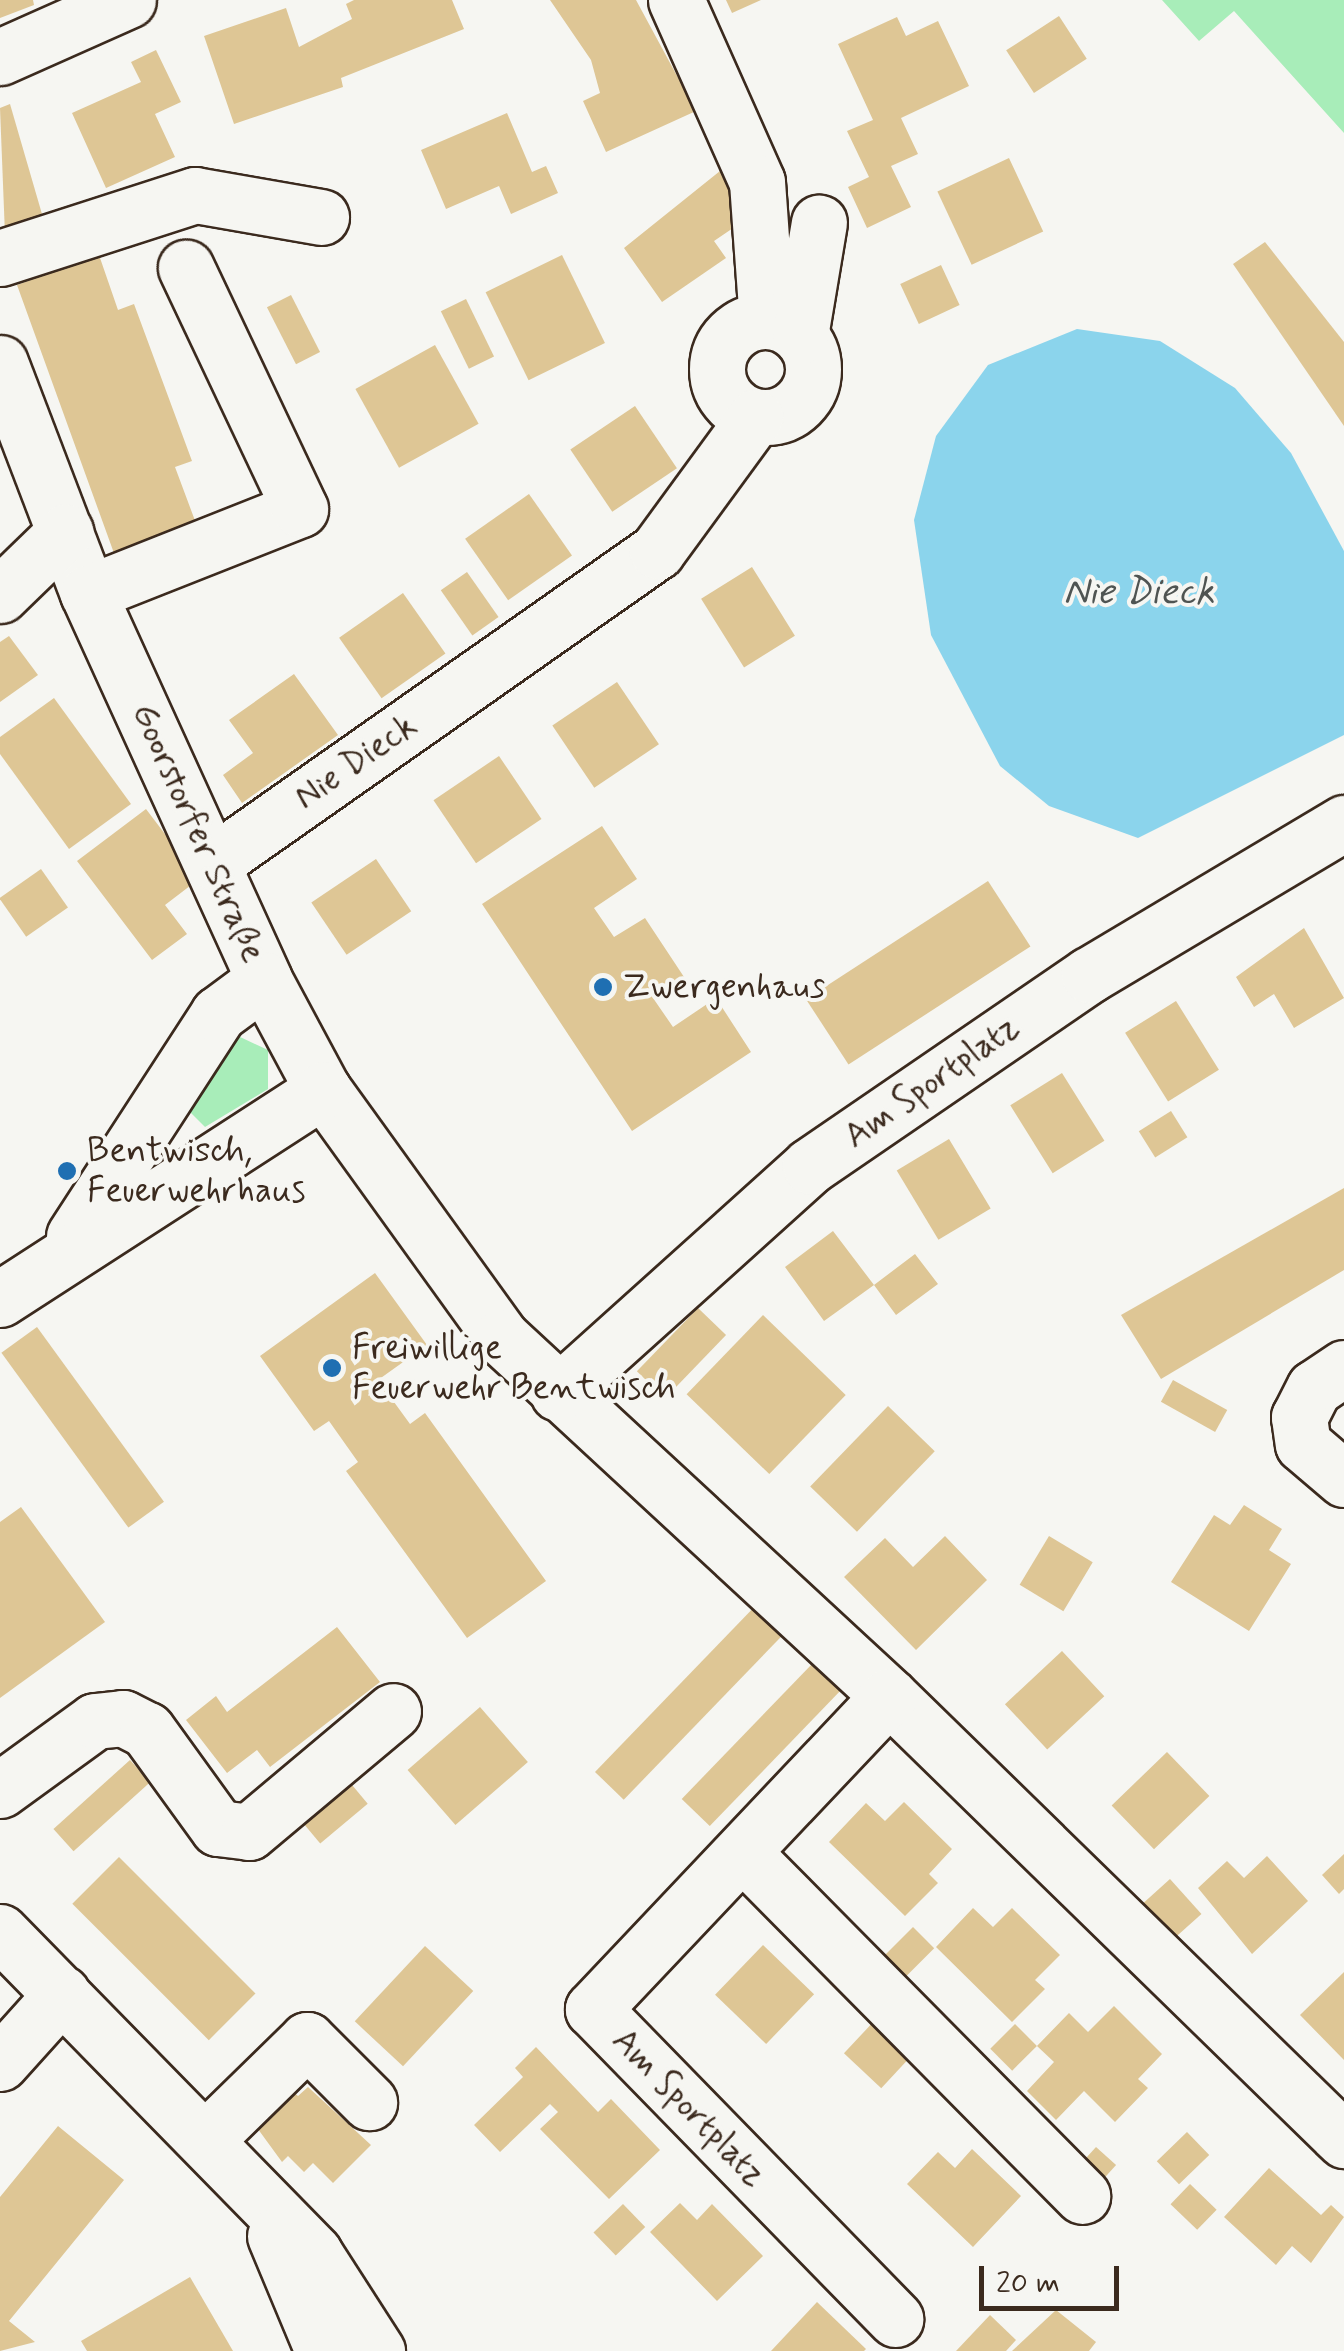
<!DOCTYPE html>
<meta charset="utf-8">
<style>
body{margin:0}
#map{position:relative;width:1344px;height:2351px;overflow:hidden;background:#f6f6f2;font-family:Mynerve,sans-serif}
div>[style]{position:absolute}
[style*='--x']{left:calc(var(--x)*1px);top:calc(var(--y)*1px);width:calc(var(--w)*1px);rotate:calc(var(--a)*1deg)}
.green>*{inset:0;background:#a8edb9}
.water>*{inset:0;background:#8bd4ec}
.building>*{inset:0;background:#dec695;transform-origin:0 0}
.roads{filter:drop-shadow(2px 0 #3b2a1e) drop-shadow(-2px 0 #3b2a1e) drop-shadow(0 2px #3b2a1e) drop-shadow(0 -2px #3b2a1e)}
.minor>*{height:55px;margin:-27.5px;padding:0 27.5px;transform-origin:27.5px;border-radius:27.5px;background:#f6f6f2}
.minor>.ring{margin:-27.5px;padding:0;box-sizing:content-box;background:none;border:55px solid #f6f6f2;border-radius:50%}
.dots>*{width:28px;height:28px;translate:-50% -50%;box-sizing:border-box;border:5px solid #f6f6f2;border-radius:50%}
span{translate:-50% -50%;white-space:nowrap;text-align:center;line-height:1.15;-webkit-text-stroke:8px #f6f6f2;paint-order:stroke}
.street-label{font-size:35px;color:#3b2a1e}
.poi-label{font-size:35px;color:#3b2a1e}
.left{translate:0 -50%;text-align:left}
.water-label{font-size:38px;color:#4f5452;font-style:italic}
.scale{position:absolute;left:979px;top:2266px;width:140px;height:45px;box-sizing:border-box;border:5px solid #3b2a1e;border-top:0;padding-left:12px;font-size:30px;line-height:35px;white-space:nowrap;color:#3b2a1e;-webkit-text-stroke:8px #f6f6f2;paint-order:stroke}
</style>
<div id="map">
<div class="green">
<div style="clip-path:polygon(1162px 0,1344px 0,1344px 133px,1234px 11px,1199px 41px)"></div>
<div style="clip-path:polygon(238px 1036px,268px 1050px,268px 1089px,205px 1127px,185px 1107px)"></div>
</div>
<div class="water">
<div style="clip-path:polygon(1077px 329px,1160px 341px,1235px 388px,1291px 453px,1344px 551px,1344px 735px,1138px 838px,1049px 806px,1000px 766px,931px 635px,914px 520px,936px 436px,988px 365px)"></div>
</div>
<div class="building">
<div style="clip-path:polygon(0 0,33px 0,34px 5px,0 18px)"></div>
<div style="clip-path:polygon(354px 0,452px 0,464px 29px,341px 78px,343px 87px,234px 124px,204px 36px,286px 8px,299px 47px,352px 19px,346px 4px)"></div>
<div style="clip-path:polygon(550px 0,636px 0,696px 111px,606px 152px,583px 101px,600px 93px,591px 60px)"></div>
<div style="clip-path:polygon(726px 0,761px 0,732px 13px)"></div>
<div style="left:1059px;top:16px;width:51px;height:63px;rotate:57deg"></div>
<div style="clip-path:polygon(897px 17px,906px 36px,938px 21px,969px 86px,901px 118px,918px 154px,891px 166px,911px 207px,867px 228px,848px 187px,869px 177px,847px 131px,873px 120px,838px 44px)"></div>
<div style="clip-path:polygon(156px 50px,181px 102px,155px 114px,175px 157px,106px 188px,72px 113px,141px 82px,131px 62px)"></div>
<div style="clip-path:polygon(10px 104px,44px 221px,5px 235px,0 108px)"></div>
<div style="clip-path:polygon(507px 113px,532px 172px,546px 166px,558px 193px,511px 214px,499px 186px,446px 209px,421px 150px)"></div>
<div style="left:1009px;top:158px;width:81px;height:79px;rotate:65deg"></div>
<div style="clip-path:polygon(720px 171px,737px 196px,739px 224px,714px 241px,726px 258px,662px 302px,624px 248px)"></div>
<div style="clip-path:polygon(1265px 242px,1344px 342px,1344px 426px,1233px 264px)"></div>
<div style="clip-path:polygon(99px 255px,118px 310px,134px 304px,192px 461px,175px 467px,197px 526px,115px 556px,17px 285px)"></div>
<div style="left:562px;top:255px;width:98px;height:85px;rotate:64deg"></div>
<div style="left:941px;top:265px;width:44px;height:45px;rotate:65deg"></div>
<div style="left:291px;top:295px;width:64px;height:27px;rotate:63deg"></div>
<div style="left:466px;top:299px;width:64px;height:28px;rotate:64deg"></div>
<div style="left:435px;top:345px;width:90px;height:91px;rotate:61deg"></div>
<div style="left:635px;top:406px;width:75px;height:78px;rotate:56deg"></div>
<div style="left:529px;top:494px;width:75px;height:78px;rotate:55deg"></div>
<div style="left:752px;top:567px;width:81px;height:60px;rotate:58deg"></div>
<div style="left:467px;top:572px;width:55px;height:32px;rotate:55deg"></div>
<div style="left:403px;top:593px;width:74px;height:78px;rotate:55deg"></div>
<div style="clip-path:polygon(9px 636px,38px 675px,0 702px,0 642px)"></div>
<div style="clip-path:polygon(294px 674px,338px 735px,242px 803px,223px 775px,253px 753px,229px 720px)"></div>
<div style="left:617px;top:682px;width:75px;height:78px;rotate:56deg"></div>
<div style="clip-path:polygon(54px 698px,131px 804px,69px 849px,0 754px,0 737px)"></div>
<div style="left:499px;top:756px;width:76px;height:79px;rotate:56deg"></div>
<div style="clip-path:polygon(146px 809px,199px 879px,165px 905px,187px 934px,152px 960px,77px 861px)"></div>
<div style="clip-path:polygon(602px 826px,637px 879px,594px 908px,614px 937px,645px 918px,684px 977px,653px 998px,673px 1027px,716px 998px,751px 1052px,632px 1131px,482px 904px)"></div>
<div style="left:376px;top:859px;width:63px;height:78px;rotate:56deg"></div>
<div style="left:41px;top:869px;width:47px;height:51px;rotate:55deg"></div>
<div style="left:988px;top:881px;width:78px;height:217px;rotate:57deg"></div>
<div style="clip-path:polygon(1304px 928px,1344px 998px,1294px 1028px,1274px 994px,1254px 1007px,1236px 977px)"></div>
<div style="left:1176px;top:1001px;width:81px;height:60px;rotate:58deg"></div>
<div style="left:1062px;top:1073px;width:80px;height:61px;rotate:58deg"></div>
<div style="left:1171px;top:1111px;width:31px;height:38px;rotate:58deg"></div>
<div style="left:949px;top:1139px;width:81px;height:61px;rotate:59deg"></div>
<div style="clip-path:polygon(1344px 1188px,1344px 1270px,1161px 1379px,1121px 1315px)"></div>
<div style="clip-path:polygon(833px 1231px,874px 1285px,915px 1254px,938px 1284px,896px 1315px,874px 1285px,824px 1321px,785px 1267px)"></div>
<div style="clip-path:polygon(375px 1273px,427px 1345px,378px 1380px,410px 1424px,425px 1413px,546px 1581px,467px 1638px,346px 1471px,358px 1462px,329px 1421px,314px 1431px,260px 1356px)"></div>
<div style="left:698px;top:1308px;width:39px;height:88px;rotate:44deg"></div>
<div style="left:763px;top:1315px;width:115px;height:110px;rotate:44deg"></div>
<div style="left:37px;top:1327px;width:216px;height:44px;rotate:54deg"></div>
<div style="left:1173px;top:1380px;width:62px;height:25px;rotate:29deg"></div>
<div style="left:888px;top:1406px;width:65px;height:112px;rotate:44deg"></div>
<div style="clip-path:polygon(1244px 1505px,1282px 1529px,1269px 1550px,1291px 1564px,1249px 1631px,1171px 1582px,1214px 1515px,1230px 1525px)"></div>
<div style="clip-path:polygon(21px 1507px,105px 1622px,0 1698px,0 1522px)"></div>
<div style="clip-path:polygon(945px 1536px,987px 1580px,916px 1650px,844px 1577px,885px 1538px,913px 1567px)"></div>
<div style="left:1049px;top:1536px;width:51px;height:57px;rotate:31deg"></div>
<div style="left:761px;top:1600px;width:40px;height:239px;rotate:44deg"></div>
<div style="clip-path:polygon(337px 1627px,380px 1682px,270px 1767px,257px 1750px,227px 1773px,186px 1720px,216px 1696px,227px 1712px)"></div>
<div style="left:1062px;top:1651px;width:62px;height:78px;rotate:47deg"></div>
<div style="left:813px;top:1663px;width:39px;height:189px;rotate:44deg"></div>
<div style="left:480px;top:1707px;width:73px;height:96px;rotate:49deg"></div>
<div style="left:1167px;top:1752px;width:61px;height:77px;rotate:46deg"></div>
<div style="left:130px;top:1760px;width:30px;height:103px;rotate:48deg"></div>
<div style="left:342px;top:1773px;width:40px;height:62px;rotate:50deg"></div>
<div style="clip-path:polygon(904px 1802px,952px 1849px,929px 1874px,938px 1883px,905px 1916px,829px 1842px,866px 1803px,885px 1821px)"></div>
<div style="clip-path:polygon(1344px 1854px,1344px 1889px,1339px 1894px,1322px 1875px)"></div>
<div style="clip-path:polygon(1267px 1856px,1308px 1901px,1252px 1954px,1198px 1888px,1227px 1861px,1244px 1878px)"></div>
<div style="left:119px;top:1857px;width:193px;height:66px;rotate:45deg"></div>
<div style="left:1170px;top:1879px;width:47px;height:38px;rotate:48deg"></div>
<div style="clip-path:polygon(973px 1908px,993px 1927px,1012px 1908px,1060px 1955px,1035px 1980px,1045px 1989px,1012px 2022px,936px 1947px)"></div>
<div style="left:913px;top:1927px;width:30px;height:41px;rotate:45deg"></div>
<div style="left:763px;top:1945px;width:71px;height:69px;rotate:44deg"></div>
<div style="left:425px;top:1946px;width:66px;height:103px;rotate:43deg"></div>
<div style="clip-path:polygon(1344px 1972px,1344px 2060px,1300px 2015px)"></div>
<div style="clip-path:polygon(1114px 2006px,1162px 2054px,1138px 2079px,1148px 2088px,1115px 2122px,1084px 2091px,1056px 2120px,1027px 2091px,1054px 2062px,1037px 2046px,1069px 2013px,1088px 2032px)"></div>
<div style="left:876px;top:2019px;width:51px;height:47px;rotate:43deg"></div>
<div style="left:1015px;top:2024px;width:31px;height:35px;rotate:45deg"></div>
<div style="clip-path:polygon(536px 2047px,598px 2112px,611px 2099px,660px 2150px,609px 2199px,540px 2129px,558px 2112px,550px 2104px,500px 2152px,474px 2125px,523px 2077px,515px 2068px)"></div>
<div style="clip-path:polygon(308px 2087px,371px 2145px,333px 2183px,313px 2163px,304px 2172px,288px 2156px,282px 2162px,255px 2125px,290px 2089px,298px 2096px)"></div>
<div style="clip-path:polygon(58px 2126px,124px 2180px,9px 2321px,35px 2342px,0 2351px,0 2197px)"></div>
<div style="left:1187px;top:2132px;width:32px;height:42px;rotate:46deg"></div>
<div style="left:1096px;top:2147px;width:27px;height:30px;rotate:42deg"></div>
<div style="clip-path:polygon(972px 2149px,1021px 2196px,973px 2247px,907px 2184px,938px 2152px,955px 2168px)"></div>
<div style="clip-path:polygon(1269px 2168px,1321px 2215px,1331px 2205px,1344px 2217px,1311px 2263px,1292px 2246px,1276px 2265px,1224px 2217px)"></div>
<div style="left:1190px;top:2184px;width:37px;height:28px;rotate:44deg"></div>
<div style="clip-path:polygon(680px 2203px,697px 2220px,712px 2204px,763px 2256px,717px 2301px,650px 2232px)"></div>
<div style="left:623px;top:2204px;width:32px;height:41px;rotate:46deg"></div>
<div style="clip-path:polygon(190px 2277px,233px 2351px,87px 2351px,81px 2341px)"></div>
<div style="clip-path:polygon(817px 2302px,866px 2349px,864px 2351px,771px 2351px)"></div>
<div style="clip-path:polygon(1056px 2310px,1096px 2342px,1089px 2351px,1012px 2351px)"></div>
<div style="clip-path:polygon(990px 2315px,1016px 2340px,1006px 2351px,956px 2351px)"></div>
</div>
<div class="roads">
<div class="minor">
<div style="--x:676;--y:0;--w:199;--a:66"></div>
<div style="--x:757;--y:182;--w:139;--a:85.9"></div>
<div style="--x:0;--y:57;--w:140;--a:-24"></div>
<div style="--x:0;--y:258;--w:205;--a:-17.9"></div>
<div style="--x:195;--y:195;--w:128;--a:9.9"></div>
<div class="ring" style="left:717px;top:321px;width:41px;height:41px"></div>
<div style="--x:800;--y:336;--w:115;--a:-80.5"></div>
<div style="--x:0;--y:363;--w:246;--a:69.1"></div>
<div style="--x:88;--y:593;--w:425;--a:65.5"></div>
<div style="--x:264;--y:980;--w:125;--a:61.8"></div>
<div style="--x:323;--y:1090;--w:304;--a:54.2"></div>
<div style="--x:501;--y:1337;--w:529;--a:42.78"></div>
<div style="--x:889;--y:1696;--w:636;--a:44.3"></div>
<div style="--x:88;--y:593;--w:228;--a:-21.6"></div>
<div style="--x:300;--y:509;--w:267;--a:-115.3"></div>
<div style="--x:0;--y:595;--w:91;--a:-44.1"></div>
<div style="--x:214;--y:862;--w:541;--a:-35.07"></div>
<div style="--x:657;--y:551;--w:166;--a:-53.8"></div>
<div style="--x:74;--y:1236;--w:265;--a:-57"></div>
<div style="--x:218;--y:1014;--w:57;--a:-36.5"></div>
<div style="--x:0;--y:1299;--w:385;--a:-32.9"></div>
<div style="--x:1344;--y:1368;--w:36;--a:146"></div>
<div style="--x:1314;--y:1388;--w:33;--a:117"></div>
<div style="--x:1299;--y:1417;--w:27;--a:82"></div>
<div style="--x:1303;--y:1444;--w:54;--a:40.5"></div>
<div style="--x:558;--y:1393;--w:339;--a:-42"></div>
<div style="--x:810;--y:1166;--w:338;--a:-34.4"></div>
<div style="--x:1089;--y:975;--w:297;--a:-30.8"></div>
<div style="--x:889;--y:1696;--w:431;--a:133.4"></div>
<div style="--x:593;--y:2009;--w:433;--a:45.7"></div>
<div style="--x:0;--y:1790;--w:117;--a:-36"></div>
<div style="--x:95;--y:1721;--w:28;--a:-6"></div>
<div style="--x:123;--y:1718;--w:27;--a:27"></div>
<div style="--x:147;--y:1730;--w:121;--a:54.1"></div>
<div style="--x:218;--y:1828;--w:31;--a:7"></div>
<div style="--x:249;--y:1832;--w:188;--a:-40"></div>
<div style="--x:744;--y:1854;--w:481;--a:45.3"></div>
<div style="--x:0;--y:1932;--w:449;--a:45.6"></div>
<div style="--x:314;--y:2253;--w:117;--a:57.3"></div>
<div style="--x:0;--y:2063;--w:93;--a:-48.1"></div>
<div style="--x:207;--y:2138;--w:140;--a:-44.4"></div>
<div style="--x:307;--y:2040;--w:88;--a:45"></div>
<div style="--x:275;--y:2236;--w:125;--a:67.3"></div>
</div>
</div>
<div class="dots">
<div style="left:603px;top:987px;background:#1f6fb2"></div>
<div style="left:67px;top:1171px;background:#1f6fb2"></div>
<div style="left:332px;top:1368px;background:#1f6fb2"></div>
</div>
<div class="street-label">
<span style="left:356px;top:762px;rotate:-35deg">Nie Dieck</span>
<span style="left:198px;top:833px;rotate:66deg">Goorstorfer Straße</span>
<span style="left:932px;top:1082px;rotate:-35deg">Am Sportplatz</span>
<span style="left:689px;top:2108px;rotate:46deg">Am Sportplatz</span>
</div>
<div class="poi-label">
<span class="left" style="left:623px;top:987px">Zwergenhaus</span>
<span class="left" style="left:87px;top:1171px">Bentwisch,<br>Feuerwehrhaus</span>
<span class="left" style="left:352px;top:1368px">Freiwillige<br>Feuerwehr Bentwisch</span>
</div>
<div class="water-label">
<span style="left:1139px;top:593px">Nie Dieck</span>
</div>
<div class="scale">20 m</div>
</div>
